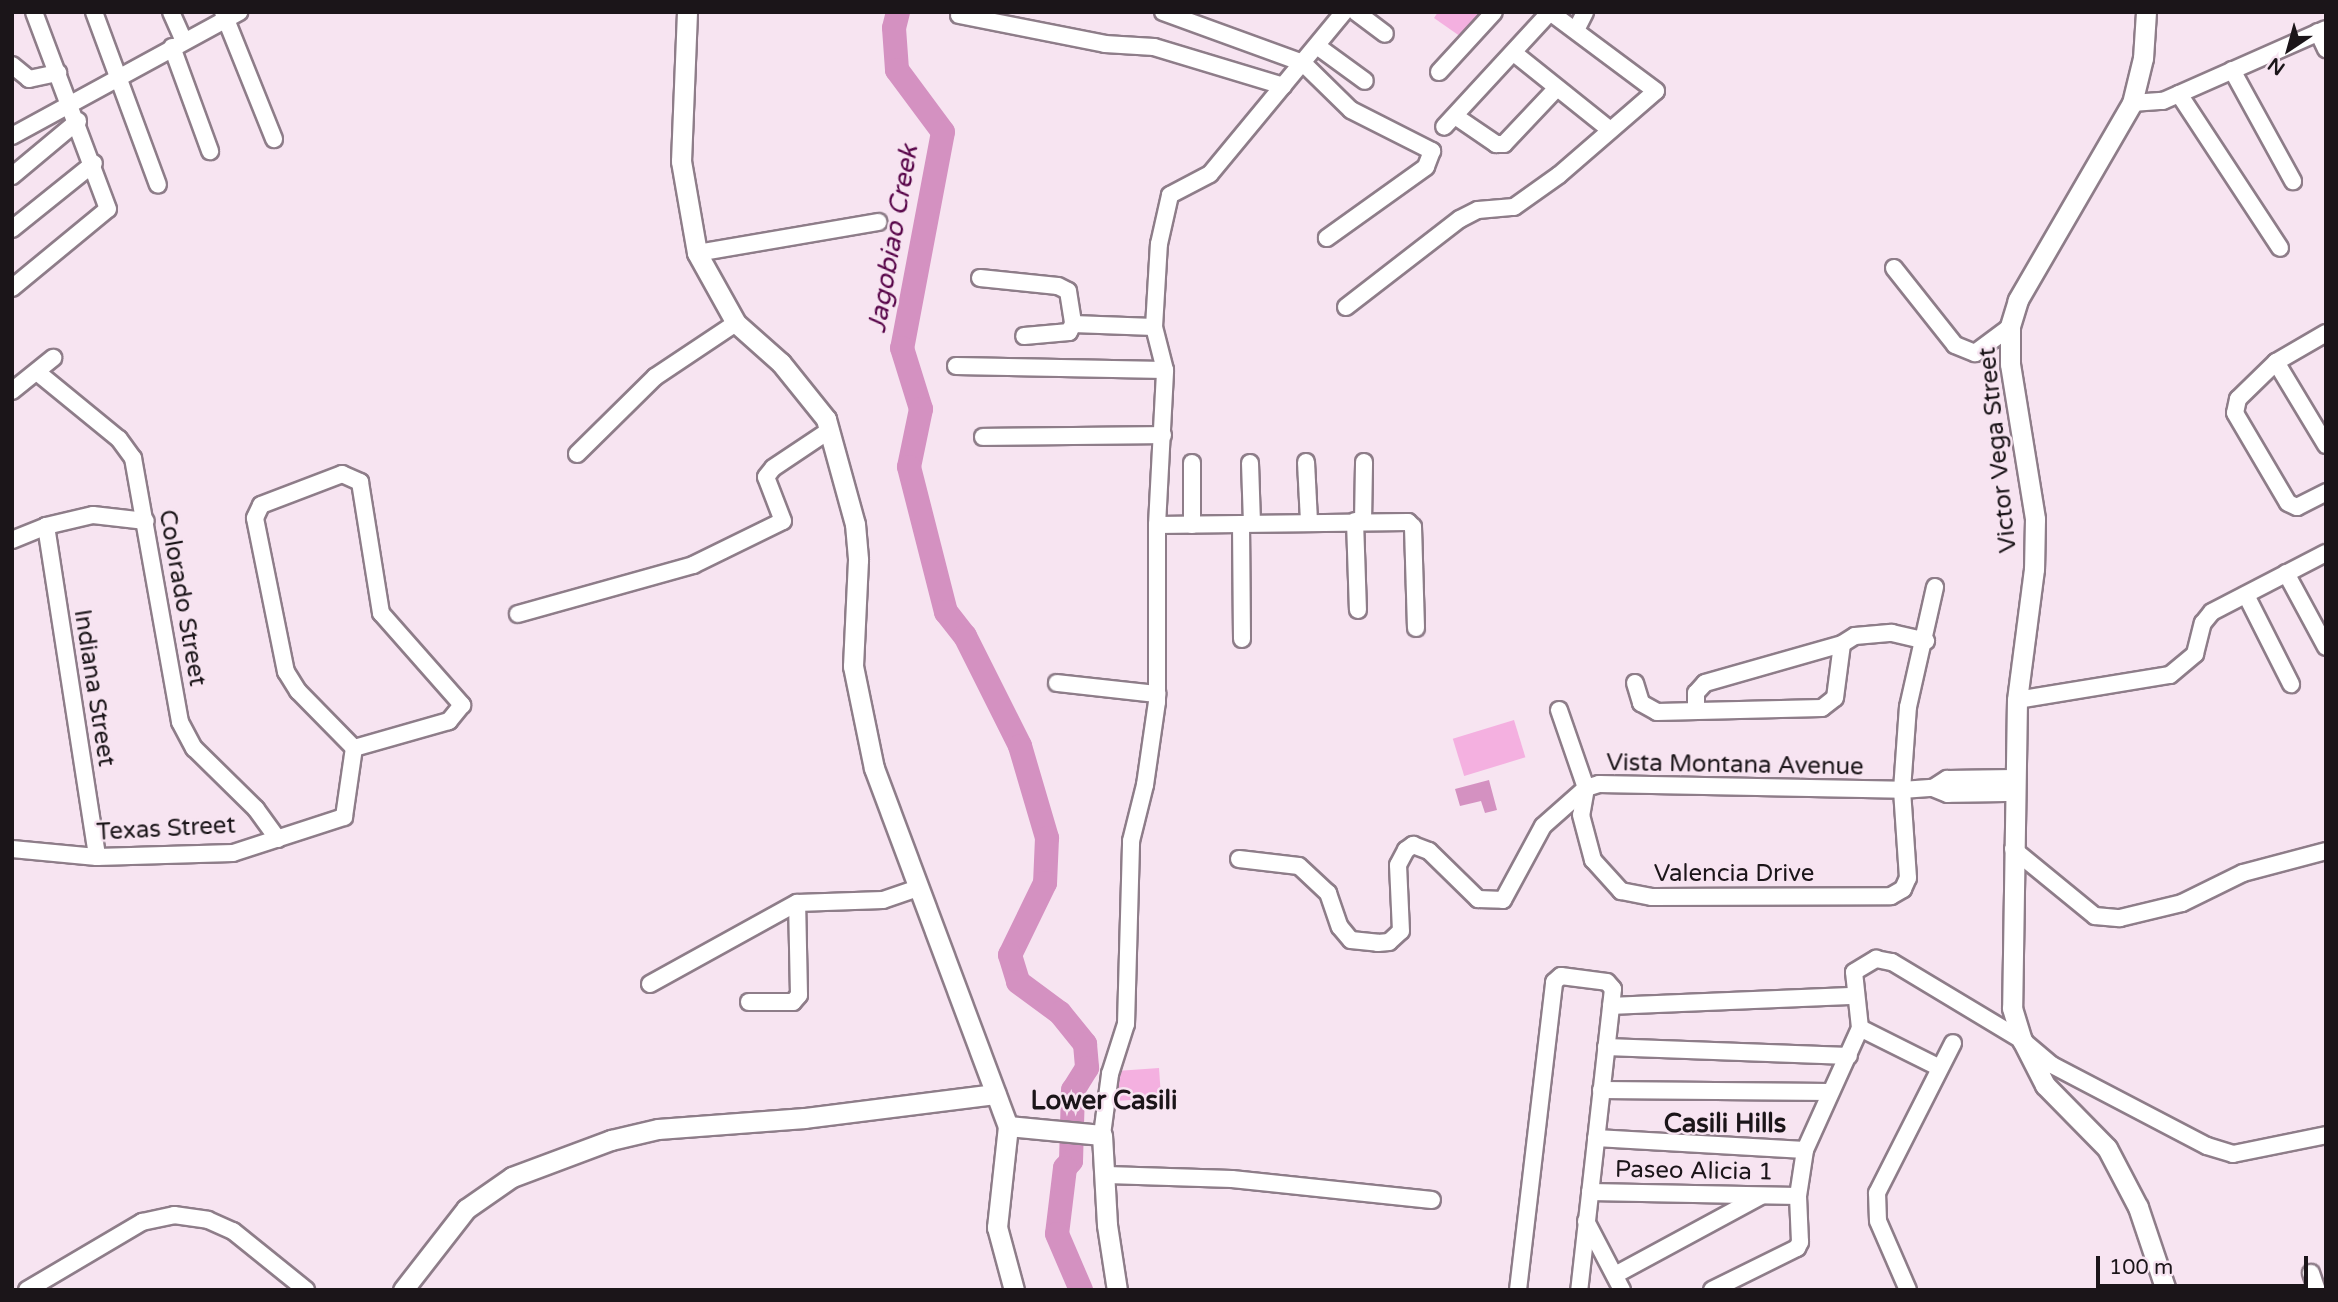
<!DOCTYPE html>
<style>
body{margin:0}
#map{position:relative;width:2338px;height:1302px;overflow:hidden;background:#f7e4f1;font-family:"Varela Round",sans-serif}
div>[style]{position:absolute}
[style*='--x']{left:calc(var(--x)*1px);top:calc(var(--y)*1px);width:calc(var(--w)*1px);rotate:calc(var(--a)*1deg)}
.green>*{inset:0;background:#f4b0e0;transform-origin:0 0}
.water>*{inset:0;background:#d491c1}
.river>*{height:24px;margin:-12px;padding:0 12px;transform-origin:12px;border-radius:12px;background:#d491c1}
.roads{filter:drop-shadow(2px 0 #8e7d89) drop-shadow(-2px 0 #8e7d89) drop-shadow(0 2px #8e7d89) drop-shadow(0 -2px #8e7d89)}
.minor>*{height:16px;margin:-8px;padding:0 8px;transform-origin:8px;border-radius:8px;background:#fff}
.tertiary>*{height:19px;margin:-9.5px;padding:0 9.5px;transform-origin:9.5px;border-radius:9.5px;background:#fff}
span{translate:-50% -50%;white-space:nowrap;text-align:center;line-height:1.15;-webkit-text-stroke:5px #f7e4f1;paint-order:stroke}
.street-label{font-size:24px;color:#1b1519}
.water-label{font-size:26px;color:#580549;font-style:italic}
.neighbourhood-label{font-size:26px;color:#1b1519;font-weight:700}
.frame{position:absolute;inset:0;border:14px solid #1b1519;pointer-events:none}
.north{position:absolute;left:2254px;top:14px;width:70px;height:70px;-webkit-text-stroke:5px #f7e4f1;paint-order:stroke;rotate:216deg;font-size:19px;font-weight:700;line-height:28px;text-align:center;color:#1b1519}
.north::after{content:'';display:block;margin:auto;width:24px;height:32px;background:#1b1519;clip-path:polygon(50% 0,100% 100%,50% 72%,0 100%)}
.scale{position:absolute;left:2096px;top:1256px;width:212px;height:32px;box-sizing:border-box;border:4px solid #1b1519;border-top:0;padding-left:9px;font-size:21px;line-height:24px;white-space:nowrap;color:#1b1519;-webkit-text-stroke:5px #f7e4f1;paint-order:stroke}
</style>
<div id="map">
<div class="green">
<div style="clip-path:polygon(1438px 12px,1484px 12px,1464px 39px,1434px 18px)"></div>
<div style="left:1514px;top:720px;width:39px;height:64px;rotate:73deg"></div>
<div style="left:1159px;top:1068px;width:30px;height:53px;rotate:86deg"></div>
</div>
<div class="water">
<div style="clip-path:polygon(1489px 780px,1497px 810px,1485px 813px,1481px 801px,1460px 806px,1455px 789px)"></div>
</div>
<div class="river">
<div style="--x:898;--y:12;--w:16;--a:104"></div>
<div style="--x:894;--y:28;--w:42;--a:85.9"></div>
<div style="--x:897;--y:70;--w:77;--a:53.4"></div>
<div style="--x:943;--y:132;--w:220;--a:100.7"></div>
<div style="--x:902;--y:348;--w:64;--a:72.7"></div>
<div style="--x:921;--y:409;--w:59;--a:101.7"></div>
<div style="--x:909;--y:467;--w:150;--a:75.7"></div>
<div style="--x:946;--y:612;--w:31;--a:52"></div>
<div style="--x:965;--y:636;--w:123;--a:63.4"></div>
<div style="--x:1020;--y:746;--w:96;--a:73.6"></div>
<div style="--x:1047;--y:838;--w:45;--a:92.5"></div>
<div style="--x:1045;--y:883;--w:80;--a:115.9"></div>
<div style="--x:1010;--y:955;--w:28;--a:73"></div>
<div style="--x:1018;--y:982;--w:52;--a:36.4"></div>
<div style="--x:1060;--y:1013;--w:40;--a:51"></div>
<div style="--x:1085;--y:1044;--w:24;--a:85"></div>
<div style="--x:1087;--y:1068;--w:26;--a:122"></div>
<div style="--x:1073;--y:1090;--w:71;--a:91.6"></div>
<div style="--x:1071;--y:1161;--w:9;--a:131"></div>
<div style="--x:1065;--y:1168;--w:66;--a:96.9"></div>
<div style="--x:1057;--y:1234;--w:61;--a:66.8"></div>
</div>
<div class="roads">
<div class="minor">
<div style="--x:94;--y:12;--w:184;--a:69.7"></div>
<div style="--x:171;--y:12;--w:32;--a:66"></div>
<div style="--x:223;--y:12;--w:137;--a:68.1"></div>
<div style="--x:1163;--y:12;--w:149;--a:20"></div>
<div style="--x:1303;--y:63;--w:67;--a:44.4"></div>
<div style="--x:1351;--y:110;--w:91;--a:26.8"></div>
<div style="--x:1432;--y:151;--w:17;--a:111"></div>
<div style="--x:1426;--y:167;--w:122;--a:144.4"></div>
<div style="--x:1356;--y:12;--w:36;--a:37"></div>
<div style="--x:959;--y:15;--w:149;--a:11.2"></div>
<div style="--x:1105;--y:44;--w:49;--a:3.5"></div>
<div style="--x:1154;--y:47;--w:135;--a:16.8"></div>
<div style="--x:1576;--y:30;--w:20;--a:-63"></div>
<div style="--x:2318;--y:32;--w:19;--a:65"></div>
<div style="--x:1317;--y:46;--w:59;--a:36.1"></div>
<div style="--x:172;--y:47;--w:111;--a:69.9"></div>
<div style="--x:1514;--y:53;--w:122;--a:38.7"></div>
<div style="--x:12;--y:65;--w:22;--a:39"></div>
<div style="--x:29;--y:79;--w:30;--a:-12"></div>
<div style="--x:2232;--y:70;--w:127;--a:61.2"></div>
<div style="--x:1439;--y:72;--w:81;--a:-47.5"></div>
<div style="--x:2179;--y:94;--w:184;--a:56.7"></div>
<div style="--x:2132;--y:103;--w:31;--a:-4"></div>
<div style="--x:2163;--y:101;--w:178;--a:-23.8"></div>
<div style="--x:1455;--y:116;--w:50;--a:34.3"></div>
<div style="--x:1496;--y:144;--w:8;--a:0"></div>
<div style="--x:1504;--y:144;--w:77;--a:-46.6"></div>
<div style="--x:12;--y:136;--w:259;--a:-28.6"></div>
<div style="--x:12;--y:176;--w:86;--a:-39.8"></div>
<div style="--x:12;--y:229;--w:105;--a:-38.8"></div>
<div style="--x:697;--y:253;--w:184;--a:-9.7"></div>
<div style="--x:1894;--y:268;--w:98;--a:51.6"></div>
<div style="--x:1955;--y:345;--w:22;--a:22"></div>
<div style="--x:1975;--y:353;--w:44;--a:-36.6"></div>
<div style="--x:980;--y:278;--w:78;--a:5.9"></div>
<div style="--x:1058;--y:286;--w:11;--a:27"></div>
<div style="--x:1068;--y:291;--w:33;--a:81"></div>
<div style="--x:1073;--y:324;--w:9;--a:117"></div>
<div style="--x:1069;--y:332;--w:45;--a:174.9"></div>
<div style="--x:12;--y:288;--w:124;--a:-39.5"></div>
<div style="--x:108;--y:209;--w:210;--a:-110.6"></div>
<div style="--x:1346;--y:307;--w:144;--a:-37.7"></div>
<div style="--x:1460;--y:219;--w:20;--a:-27"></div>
<div style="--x:1478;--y:210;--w:36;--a:-5"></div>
<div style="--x:1514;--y:207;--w:55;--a:-35.4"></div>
<div style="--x:1559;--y:175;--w:128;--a:-40.9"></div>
<div style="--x:1656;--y:91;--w:132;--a:-143.3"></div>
<div style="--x:1550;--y:12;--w:156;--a:132.7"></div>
<div style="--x:1073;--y:324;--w:81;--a:2.1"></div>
<div style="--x:2326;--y:333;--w:58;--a:149.9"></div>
<div style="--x:2276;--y:362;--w:53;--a:135.8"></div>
<div style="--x:2238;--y:399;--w:14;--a:102"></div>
<div style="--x:2235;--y:413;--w:104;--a:59.5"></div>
<div style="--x:2288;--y:503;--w:10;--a:24"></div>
<div style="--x:2297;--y:507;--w:33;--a:-27"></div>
<div style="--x:2276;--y:362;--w:97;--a:58.9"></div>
<div style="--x:956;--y:366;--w:209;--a:1.1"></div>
<div style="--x:37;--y:372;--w:106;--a:39.3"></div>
<div style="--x:119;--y:439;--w:24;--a:54"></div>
<div style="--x:133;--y:458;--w:268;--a:79.9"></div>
<div style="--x:180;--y:722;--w:30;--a:62"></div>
<div style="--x:194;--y:748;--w:87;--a:44.5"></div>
<div style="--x:256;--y:809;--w:37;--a:54"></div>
<div style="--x:12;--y:391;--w:53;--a:-38.8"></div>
<div style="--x:983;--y:437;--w:180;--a:-0.6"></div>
<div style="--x:577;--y:454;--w:110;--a:-44.6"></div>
<div style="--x:655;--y:377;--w:97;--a:-33.7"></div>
<div style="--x:1306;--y:462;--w:60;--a:87.1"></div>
<div style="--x:1250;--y:463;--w:60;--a:88.1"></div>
<div style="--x:342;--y:474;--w:20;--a:24"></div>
<div style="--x:360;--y:482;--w:133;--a:80.9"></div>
<div style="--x:381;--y:613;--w:123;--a:48.6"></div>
<div style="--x:462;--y:705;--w:21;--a:129"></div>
<div style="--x:449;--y:721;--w:99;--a:164.1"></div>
<div style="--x:354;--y:748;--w:80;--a:-134.5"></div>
<div style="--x:298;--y:691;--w:22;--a:-122"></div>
<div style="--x:286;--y:672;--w:157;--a:-101.4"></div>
<div style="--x:255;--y:518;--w:14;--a:-65"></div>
<div style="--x:261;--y:505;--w:87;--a:-20.9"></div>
<div style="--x:1355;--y:521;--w:89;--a:88.1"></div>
<div style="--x:1363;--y:522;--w:60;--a:-89"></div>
<div style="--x:1241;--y:524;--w:115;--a:89.5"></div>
<div style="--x:1157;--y:525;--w:251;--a:-0.7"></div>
<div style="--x:1408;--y:522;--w:7;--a:45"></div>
<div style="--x:1413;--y:527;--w:101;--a:88.3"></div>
<div style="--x:1192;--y:525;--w:62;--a:-90"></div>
<div style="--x:46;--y:526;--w:335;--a:81.2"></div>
<div style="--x:12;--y:540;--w:37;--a:-22"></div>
<div style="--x:46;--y:526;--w:48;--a:-13.2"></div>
<div style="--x:93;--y:515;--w:53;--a:6.5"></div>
<div style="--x:2286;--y:573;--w:84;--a:61.6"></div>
<div style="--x:2246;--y:595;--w:100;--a:63.2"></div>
<div style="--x:518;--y:614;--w:182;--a:-15.6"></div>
<div style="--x:693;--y:565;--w:100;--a:-26.1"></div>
<div style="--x:783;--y:521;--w:47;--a:-111.1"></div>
<div style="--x:766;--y:477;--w:11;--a:-52"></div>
<div style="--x:773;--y:468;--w:69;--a:-33.7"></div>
<div style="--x:1057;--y:683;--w:101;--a:6.3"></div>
<div style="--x:1635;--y:683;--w:21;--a:73"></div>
<div style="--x:1641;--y:703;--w:18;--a:29"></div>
<div style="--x:1657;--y:712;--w:165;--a:-1.4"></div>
<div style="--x:1822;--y:708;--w:16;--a:-38"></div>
<div style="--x:1835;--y:698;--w:54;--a:-82.6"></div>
<div style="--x:2017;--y:700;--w:155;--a:-9.3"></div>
<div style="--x:2170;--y:675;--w:33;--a:-40"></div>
<div style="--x:2195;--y:654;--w:32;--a:-76"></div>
<div style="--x:2203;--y:623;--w:14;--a:-51"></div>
<div style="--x:2212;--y:612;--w:128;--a:-27.4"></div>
<div style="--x:1559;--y:710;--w:83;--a:70.9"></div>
<div style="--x:1586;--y:788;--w:27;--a:100"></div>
<div style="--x:1581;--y:815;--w:47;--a:75.1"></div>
<div style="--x:1593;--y:860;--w:42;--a:47.9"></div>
<div style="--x:1621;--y:891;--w:32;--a:11"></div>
<div style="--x:1652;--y:897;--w:239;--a:-0.2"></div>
<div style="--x:1891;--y:896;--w:14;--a:-30"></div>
<div style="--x:1903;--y:889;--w:12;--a:-66"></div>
<div style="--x:1908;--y:878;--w:88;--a:-93.9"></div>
<div style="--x:1902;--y:790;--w:83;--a:-85.9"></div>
<div style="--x:1908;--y:707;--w:123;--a:-77.3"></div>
<div style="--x:1696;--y:710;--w:17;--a:-90"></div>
<div style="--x:1696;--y:693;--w:13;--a:-48"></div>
<div style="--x:1705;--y:683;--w:142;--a:-15.9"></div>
<div style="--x:1842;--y:644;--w:15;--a:-32"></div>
<div style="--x:1855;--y:636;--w:37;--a:-5"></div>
<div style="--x:1892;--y:633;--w:35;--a:13"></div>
<div style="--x:1933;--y:788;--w:16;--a:22"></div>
<div style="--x:1948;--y:794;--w:66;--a:-0.9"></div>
<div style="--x:12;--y:849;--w:85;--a:5.4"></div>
<div style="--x:97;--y:857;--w:136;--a:-1.7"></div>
<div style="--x:233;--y:853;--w:117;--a:-18"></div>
<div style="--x:344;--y:817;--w:70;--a:-81.8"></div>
<div style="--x:2013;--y:849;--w:106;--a:39.3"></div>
<div style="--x:2095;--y:916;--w:25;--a:5"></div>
<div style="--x:2120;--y:918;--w:64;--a:-13.6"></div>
<div style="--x:2182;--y:903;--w:68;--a:-26.2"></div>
<div style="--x:2243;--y:873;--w:86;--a:-14.8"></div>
<div style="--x:1239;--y:859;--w:60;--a:6.7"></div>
<div style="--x:1299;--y:866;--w:40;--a:43"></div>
<div style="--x:1328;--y:893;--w:36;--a:71"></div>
<div style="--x:1340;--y:927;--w:17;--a:50"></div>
<div style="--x:1351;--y:940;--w:27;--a:6"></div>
<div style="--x:1378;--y:943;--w:11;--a:-5"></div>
<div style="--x:1389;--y:942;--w:16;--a:-43"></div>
<div style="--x:1401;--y:931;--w:66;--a:-92.6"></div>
<div style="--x:1398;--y:865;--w:17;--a:-62"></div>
<div style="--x:1406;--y:850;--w:9;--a:-36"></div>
<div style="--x:1413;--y:845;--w:17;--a:21"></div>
<div style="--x:1429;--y:851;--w:69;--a:44.4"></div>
<div style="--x:1478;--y:899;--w:25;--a:2"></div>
<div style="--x:1503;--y:900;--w:84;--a:-61.6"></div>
<div style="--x:1543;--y:826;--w:57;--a:-41.5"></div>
<div style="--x:1586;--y:788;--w:14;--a:-17"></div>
<div style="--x:1599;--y:784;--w:303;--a:1.1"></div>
<div style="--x:1902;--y:790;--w:31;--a:-4"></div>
<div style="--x:1933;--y:788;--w:17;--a:-33"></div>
<div style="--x:1947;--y:779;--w:67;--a:-0.9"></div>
<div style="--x:650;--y:984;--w:168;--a:-28.9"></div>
<div style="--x:797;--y:903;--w:86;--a:-2"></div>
<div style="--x:883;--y:900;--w:37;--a:-19"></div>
<div style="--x:749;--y:1002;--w:44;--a:0"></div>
<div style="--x:793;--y:1002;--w:9;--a:-49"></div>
<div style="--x:799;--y:995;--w:92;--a:-91.2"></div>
<div style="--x:1611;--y:1006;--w:243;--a:-2.4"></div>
<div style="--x:1860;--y:1028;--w:87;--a:26.6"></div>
<div style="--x:1606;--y:1047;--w:243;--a:2.1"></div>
<div style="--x:1601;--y:1090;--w:229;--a:0.5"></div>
<div style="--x:1102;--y:1135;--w:62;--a:-82.5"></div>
<div style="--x:1110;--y:1074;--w:52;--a:-72.3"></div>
<div style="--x:1126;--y:1024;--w:183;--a:-88.4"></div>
<div style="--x:1131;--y:841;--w:58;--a:-76"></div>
<div style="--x:1145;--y:785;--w:84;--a:-81.8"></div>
<div style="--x:1157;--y:702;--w:177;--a:-90"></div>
<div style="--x:1157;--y:525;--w:155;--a:-87"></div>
<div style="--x:1165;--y:370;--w:44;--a:-104.3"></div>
<div style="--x:1154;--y:327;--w:83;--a:-86.6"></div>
<div style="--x:1159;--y:244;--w:50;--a:-77.3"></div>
<div style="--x:1170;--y:195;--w:45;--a:-27.7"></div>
<div style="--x:1210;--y:174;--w:210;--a:-50.4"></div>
<div style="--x:1596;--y:1138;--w:209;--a:3.3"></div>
<div style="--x:1107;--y:1175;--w:125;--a:1.8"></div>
<div style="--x:1232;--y:1179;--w:201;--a:6"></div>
<div style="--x:1590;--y:1192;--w:208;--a:1.1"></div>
<div style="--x:1586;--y:1221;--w:78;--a:62.4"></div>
<div style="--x:2311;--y:1273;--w:18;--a:71"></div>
<div style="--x:1615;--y:1275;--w:166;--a:-28.4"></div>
<div style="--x:27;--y:1290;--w:134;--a:-30.6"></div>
<div style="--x:142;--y:1222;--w:33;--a:-12"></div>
<div style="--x:174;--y:1215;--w:34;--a:8"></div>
<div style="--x:208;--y:1220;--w:27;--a:24"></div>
<div style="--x:233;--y:1231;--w:94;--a:38.9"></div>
<div style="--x:1518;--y:1290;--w:310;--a:-83.3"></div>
<div style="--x:1554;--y:982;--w:9;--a:-41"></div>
<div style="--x:1561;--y:976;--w:46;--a:7.4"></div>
<div style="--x:1607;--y:982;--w:9;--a:49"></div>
<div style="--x:1613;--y:989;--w:303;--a:96.4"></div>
<div style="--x:1712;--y:1290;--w:95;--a:-26.3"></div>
<div style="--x:1797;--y:1248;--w:7;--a:-63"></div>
<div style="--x:1800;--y:1242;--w:46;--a:-92.5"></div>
<div style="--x:1798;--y:1196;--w:47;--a:-81.3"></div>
<div style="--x:1805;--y:1150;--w:134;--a:-65.7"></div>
<div style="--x:1860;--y:1028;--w:56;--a:-96.1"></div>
<div style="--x:1854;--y:972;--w:26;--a:-31"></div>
<div style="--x:1876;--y:959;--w:16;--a:11"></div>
<div style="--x:1892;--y:962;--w:152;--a:31"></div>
<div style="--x:2022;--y:1040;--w:39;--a:40"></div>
<div style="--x:2052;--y:1065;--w:175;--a:27.6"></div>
<div style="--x:2207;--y:1146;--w:27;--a:17"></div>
<div style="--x:2233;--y:1154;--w:95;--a:-11.5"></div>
<div style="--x:1908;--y:1290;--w:75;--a:-113.5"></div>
<div style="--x:1878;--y:1221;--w:28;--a:-92"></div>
<div style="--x:1877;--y:1193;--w:168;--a:-63.1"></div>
</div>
<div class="tertiary">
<div style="--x:687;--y:12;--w:149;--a:92.3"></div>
<div style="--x:681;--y:161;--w:93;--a:80.1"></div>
<div style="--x:697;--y:253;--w:80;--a:60.9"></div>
<div style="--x:736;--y:323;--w:60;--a:41.6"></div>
<div style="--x:781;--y:363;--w:72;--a:51.2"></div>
<div style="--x:826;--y:419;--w:109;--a:74.6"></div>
<div style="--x:855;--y:524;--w:36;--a:85"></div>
<div style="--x:858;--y:560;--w:106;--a:92.7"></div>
<div style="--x:853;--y:666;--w:104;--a:78.4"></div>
<div style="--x:874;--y:768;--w:382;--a:69.5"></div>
<div style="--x:1008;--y:1126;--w:102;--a:96.2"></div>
<div style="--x:997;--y:1227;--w:65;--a:74.9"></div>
<div style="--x:2146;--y:12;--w:46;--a:93.7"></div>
<div style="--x:2143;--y:58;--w:46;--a:103.7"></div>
<div style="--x:2132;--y:103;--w:228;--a:120.1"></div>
<div style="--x:2018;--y:300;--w:28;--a:107"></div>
<div style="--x:2010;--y:327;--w:37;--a:90"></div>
<div style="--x:2010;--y:364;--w:157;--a:80.8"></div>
<div style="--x:2035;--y:519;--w:50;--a:91.1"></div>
<div style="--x:2034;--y:569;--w:132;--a:97.4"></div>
<div style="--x:2017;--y:700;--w:308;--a:90.9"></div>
<div style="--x:2012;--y:1008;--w:34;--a:73"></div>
<div style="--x:2022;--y:1040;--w:51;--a:62.9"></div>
<div style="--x:2045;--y:1085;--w:88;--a:45.5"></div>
<div style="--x:2107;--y:1148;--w:67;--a:62.3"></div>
<div style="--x:2138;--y:1207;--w:88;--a:71.4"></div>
<div style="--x:1008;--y:1126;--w:94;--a:5.5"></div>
<div style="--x:1102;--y:1135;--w:90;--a:86.8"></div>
<div style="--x:1107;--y:1225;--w:66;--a:81.3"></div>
<div style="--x:403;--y:1290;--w:103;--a:-52.1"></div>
<div style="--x:466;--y:1209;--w:56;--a:-34.8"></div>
<div style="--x:512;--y:1177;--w:106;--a:-20.5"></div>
<div style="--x:611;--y:1140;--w:48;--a:-13.2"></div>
<div style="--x:658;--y:1129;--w:147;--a:-4.3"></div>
<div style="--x:805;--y:1118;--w:192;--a:-7.2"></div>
</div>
</div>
<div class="street-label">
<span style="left:1998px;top:450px;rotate:-96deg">Victor Vega Street</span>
<span style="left:182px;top:598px;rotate:80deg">Colorado Street</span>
<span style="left:94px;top:688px;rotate:81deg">Indiana Street</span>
<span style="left:1735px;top:765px;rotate:1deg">Vista Montana Avenue</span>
<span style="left:166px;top:829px;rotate:-3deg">Texas Street</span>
<span style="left:1734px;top:874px">Valencia Drive</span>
<span style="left:1694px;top:1171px;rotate:1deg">Paseo Alicia 1</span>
</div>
<div class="water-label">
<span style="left:893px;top:239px;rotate:-80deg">Jagobiao Creek</span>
</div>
<div class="neighbourhood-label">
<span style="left:1104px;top:1101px">Lower Casili</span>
<span style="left:1725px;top:1124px">Casili Hills</span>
</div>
<div class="frame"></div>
<div class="north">N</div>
<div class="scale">100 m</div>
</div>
